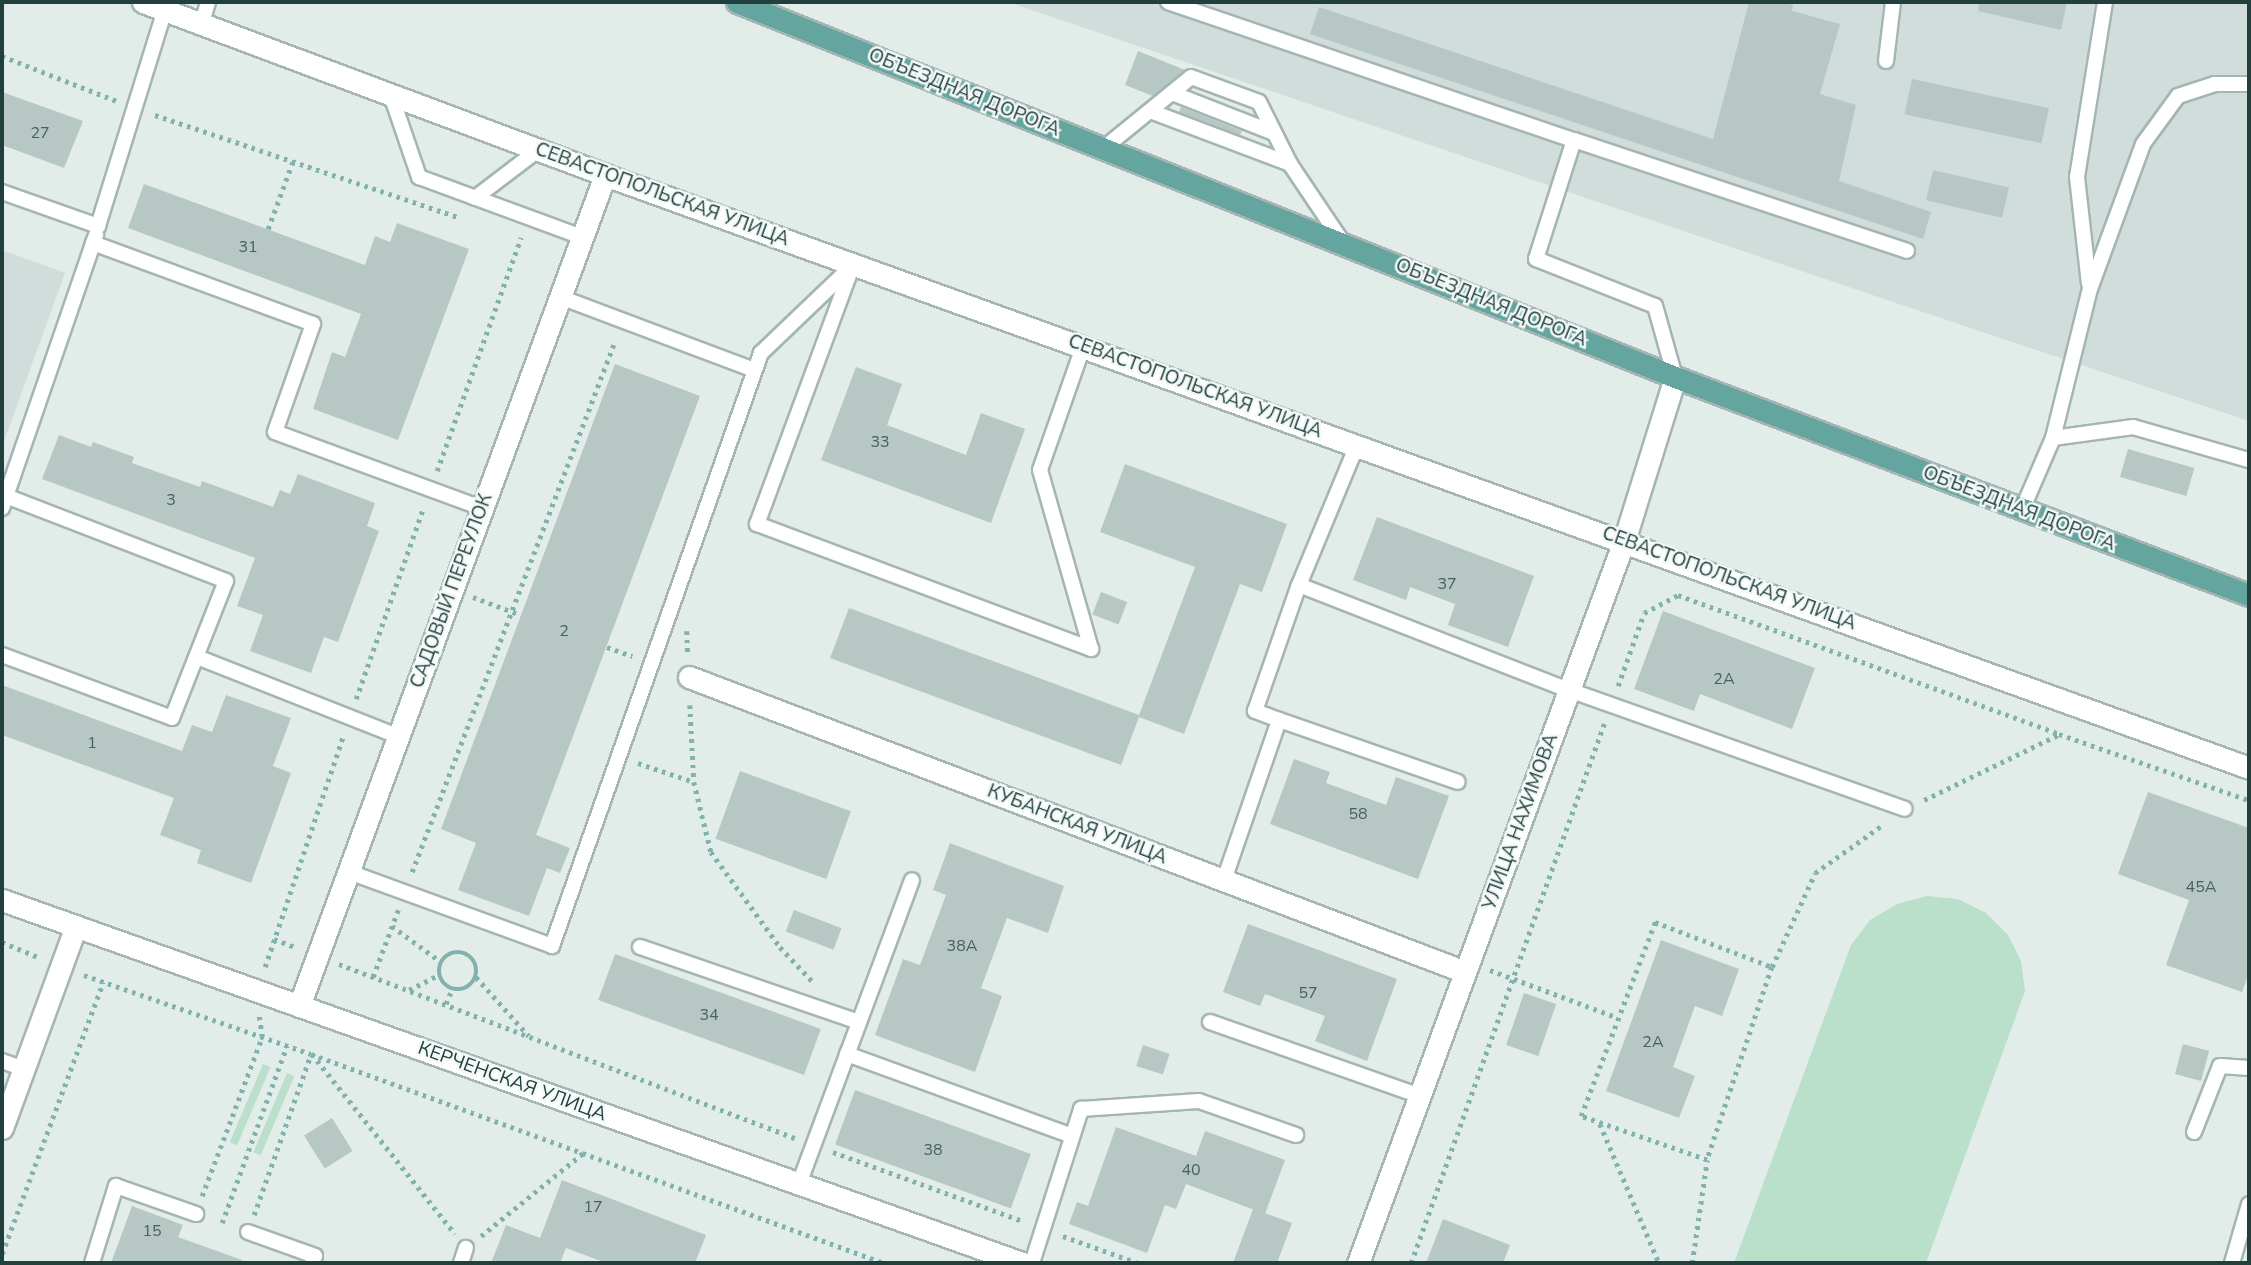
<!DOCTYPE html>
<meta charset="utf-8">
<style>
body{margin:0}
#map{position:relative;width:2251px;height:1265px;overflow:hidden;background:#e2edea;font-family:"Nunito Sans",sans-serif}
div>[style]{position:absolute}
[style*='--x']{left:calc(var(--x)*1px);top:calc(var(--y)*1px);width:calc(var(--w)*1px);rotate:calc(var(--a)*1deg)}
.built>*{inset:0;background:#d0ddda}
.green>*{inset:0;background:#badfcb;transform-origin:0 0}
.building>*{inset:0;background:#b7c8c4;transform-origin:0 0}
.path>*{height:4.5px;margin-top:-2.25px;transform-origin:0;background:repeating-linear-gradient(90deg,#81b2ac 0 3.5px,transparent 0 8.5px)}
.path>.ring{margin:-2.25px;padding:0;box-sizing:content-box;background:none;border:4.5px solid #81b2ac;border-radius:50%}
.roads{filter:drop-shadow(2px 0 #a4b5b3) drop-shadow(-2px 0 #a4b5b3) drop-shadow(0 2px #a4b5b3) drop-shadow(0 -2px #a4b5b3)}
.lane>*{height:14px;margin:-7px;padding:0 7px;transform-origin:7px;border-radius:7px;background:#fff}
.street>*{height:21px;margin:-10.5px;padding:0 10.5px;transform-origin:10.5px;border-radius:10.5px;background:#fff}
.secondary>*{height:21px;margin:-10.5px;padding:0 10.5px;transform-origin:10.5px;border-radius:10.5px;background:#fff}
.primary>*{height:21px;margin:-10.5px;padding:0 10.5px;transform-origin:10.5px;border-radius:10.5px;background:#64a5a0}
span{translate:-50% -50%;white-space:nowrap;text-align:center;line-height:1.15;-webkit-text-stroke:5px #f3f9f7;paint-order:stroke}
.number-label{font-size:16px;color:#46615f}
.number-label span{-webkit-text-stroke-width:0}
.street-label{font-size:19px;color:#213f3d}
.frame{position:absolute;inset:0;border:4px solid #213f3d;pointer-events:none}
</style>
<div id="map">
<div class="built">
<div style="clip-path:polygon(1008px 2px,2249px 2px,2249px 421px,1902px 305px)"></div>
<div style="clip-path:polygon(2px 250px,65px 273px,2px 447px)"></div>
</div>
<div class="green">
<div style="clip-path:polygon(1927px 896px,1958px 899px,1986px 913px,2008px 935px,2021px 961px,2025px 991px,1926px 1263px,1734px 1263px,1851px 945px,1870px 920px,1897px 904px)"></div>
<div style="left:263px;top:1064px;width:8px;height:85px;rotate:23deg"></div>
<div style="left:287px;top:1073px;width:8px;height:86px;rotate:23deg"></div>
</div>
<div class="building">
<div style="clip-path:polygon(1749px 2px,1780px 2px,1793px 5px,1792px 11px,1840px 24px,1820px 94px,1856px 105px,1839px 181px,1931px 212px,1923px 239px,1310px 34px,1319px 7px,1713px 139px)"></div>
<div style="clip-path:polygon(1979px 2px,2067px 2px,2061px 30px,1978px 11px)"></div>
<div style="clip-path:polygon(1138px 51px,1185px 70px,1153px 96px,1125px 85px)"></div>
<div style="left:1912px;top:79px;width:140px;height:36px;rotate:12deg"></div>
<div style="clip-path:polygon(2px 92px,83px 121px,64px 168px,2px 145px)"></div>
<div style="clip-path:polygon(1181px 107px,1242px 131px,1240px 135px,1179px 112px)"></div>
<div style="left:1933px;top:170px;width:78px;height:31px;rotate:13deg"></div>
<div style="clip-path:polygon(144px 184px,365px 265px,375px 236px,390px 242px,397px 223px,469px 249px,398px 440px,313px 409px,332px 352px,345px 357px,361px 314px,128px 228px)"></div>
<div style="clip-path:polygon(615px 364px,700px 396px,536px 835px,570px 848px,560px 873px,547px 868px,529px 916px,458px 890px,476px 843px,441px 829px)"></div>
<div style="clip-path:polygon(856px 367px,902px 384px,887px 425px,966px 455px,981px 413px,1025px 429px,991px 523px,821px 460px)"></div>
<div style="clip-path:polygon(59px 435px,91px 447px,93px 442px,134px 457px,132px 463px,200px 487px,202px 481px,273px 507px,280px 490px,290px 494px,298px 474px,375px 503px,367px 526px,379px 531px,338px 642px,324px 637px,311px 673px,250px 651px,263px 615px,237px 606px,255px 558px,42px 479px)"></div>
<div style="left:2128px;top:449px;width:69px;height:29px;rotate:16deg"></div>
<div style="clip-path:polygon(1125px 464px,1287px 524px,1262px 592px,1240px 584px,1184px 734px,1139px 717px,1121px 765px,830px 658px,849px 608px,1139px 715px,1195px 567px,1100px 532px)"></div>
<div style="clip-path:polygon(1377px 517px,1534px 576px,1508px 647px,1448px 625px,1455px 604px,1410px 587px,1406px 600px,1353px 580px)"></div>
<div style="left:1101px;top:592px;width:28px;height:24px;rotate:21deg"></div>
<div style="clip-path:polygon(1663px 611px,1815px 668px,1792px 729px,1700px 694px,1694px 711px,1634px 689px)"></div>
<div style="clip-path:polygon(2px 685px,182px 751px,192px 725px,212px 732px,226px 695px,291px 718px,273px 766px,291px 773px,251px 883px,197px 863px,201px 850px,160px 835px,174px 798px,2px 735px)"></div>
<div style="clip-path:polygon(1294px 759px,1330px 772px,1326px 783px,1386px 805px,1396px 777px,1449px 796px,1418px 879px,1270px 824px)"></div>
<div style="left:740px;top:771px;width:118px;height:72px;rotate:20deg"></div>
<div style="clip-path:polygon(2148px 792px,2249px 828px,2249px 973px,2242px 992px,2166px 965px,2189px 900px,2118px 874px)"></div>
<div style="clip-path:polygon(950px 843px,1064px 886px,1048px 933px,1007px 918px,981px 988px,1002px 996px,975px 1072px,875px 1035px,903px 959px,920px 965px,946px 895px,933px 890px)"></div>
<div style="left:794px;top:910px;width:51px;height:23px;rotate:21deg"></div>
<div style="clip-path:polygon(1248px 924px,1397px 979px,1367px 1061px,1315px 1041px,1325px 1016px,1265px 994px,1260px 1006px,1223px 992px)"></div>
<div style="clip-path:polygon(1661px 940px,1739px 969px,1722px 1016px,1695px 1006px,1673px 1067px,1695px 1076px,1679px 1118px,1606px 1091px)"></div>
<div style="left:615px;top:954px;width:219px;height:49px;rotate:20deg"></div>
<div style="left:1524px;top:993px;width:34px;height:55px;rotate:19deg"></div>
<div style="left:2183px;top:1044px;width:27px;height:31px;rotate:15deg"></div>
<div style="left:1143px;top:1045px;width:28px;height:22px;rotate:18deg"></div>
<div style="left:855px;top:1090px;width:187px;height:58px;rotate:20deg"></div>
<div style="left:332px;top:1118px;width:39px;height:33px;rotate:58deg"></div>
<div style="clip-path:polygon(1116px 1127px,1196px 1156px,1205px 1131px,1285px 1160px,1265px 1214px,1186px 1184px,1176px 1209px,1165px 1205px,1147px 1253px,1069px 1224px,1077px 1202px,1088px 1206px)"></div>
<div style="clip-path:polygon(562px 1180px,706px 1235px,695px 1263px,606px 1263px,566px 1248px,560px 1263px,491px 1263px,506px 1225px,540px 1238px)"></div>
<div style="clip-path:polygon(132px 1206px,183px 1225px,178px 1237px,242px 1260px,242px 1263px,111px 1263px)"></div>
<div style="clip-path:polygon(1253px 1209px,1292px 1223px,1277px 1263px,1233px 1263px)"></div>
<div style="clip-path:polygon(1443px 1219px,1510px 1245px,1503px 1263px,1426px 1263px)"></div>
</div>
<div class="path">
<div style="--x:2;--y:56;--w:123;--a:21.4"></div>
<div style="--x:155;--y:115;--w:320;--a:18.6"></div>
<div style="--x:268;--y:229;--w:72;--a:-69.8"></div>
<div style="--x:437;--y:471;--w:248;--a:-70.2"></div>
<div style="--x:473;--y:597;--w:51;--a:20.6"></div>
<div style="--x:687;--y:631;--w:23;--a:88"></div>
<div style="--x:607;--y:647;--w:27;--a:20"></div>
<div style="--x:1618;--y:686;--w:77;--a:-70.4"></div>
<div style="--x:1644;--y:613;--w:38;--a:-28"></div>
<div style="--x:1678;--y:595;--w:406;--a:20"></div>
<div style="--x:2059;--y:734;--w:201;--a:19.2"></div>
<div style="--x:356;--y:699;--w:201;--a:-70.6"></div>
<div style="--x:690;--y:705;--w:77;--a:87"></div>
<div style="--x:694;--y:782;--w:72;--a:76.3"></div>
<div style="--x:711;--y:852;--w:117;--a:54"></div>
<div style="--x:780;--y:947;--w:50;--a:46.6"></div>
<div style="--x:638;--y:763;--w:59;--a:18.7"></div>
<div style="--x:1924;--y:800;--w:149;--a:-25.9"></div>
<div style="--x:412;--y:872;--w:568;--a:-69.08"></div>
<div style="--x:1655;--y:922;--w:125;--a:21"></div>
<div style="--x:1772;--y:967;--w:204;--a:108.6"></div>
<div style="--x:1707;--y:1160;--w:133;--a:-160.8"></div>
<div style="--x:1581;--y:1116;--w:208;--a:-69.1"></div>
<div style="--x:392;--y:926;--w:61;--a:36.3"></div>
<div style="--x:274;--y:939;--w:22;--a:21"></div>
<div style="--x:2;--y:942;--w:41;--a:22.8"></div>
<div class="ring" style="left:439px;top:952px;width:33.5px;height:33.5px"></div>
<div style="--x:339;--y:964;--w:488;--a:20.9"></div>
<div style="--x:265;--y:967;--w:243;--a:-71.3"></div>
<div style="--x:1772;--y:967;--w:103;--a:-65.4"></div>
<div style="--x:1815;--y:873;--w:85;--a:-35.4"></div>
<div style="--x:1490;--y:970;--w:134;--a:20.5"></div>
<div style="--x:84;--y:975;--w:240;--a:19.2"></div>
<div style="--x:311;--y:1054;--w:610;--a:20.04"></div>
<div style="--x:373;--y:977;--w:72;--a:-69.5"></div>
<div style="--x:476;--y:977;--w:79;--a:48.1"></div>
<div style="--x:409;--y:990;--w:34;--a:-27"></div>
<div style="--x:446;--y:1004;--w:16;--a:-68"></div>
<div style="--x:312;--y:1054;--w:230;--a:51.5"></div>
<div style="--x:1600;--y:1124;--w:151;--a:67"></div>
<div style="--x:833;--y:1152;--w:204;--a:20"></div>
<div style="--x:202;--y:1196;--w:170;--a:-69.3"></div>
<div style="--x:262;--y:1037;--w:21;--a:-98"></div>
<div style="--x:254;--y:1215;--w:171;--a:-70.5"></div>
<div style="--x:222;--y:1223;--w:189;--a:-69.9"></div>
<div style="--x:481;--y:1236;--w:132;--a:-39.1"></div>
<div style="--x:1063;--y:1236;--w:80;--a:19.8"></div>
<div style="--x:2;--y:1254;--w:290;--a:-69.6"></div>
<div style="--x:1411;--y:1263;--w:573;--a:-70.3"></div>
<div style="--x:1692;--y:1263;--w:104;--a:-81.7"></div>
</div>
<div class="roads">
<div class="lane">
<div style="--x:1168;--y:2;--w:429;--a:18.8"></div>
<div style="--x:202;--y:23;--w:22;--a:-74"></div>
<div style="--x:1886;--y:61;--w:59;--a:-83.2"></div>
<div style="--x:1172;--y:93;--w:110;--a:21.4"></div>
<div style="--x:391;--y:95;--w:87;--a:71.1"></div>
<div style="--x:419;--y:177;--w:174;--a:20.2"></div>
<div style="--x:1150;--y:111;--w:150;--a:20.7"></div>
<div style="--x:1104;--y:148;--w:112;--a:-39.2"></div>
<div style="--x:1191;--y:77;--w:72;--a:20.2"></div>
<div style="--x:1259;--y:102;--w:69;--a:63.4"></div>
<div style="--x:1290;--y:164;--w:95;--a:56.1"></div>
<div style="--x:2;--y:192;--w:102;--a:19.5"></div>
<div style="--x:98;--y:226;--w:226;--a:-72.8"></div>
<div style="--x:475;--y:198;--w:79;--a:-37.3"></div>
<div style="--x:93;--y:243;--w:234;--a:20.2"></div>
<div style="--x:313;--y:324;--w:114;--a:109.4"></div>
<div style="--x:275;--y:432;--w:221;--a:20.2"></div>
<div style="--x:851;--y:270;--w:271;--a:110.3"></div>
<div style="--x:757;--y:524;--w:357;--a:20.5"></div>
<div style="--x:2089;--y:284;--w:108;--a:-96.4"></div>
<div style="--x:2077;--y:177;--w:177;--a:-80.9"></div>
<div style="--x:560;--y:297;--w:207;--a:20.6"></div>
<div style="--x:1083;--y:347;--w:130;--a:109.3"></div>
<div style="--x:1040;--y:470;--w:186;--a:74.1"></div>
<div style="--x:1675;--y:377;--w:74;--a:-105.7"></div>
<div style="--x:1655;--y:306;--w:128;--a:-158.4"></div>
<div style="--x:1536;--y:259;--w:125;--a:-72.3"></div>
<div style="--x:1574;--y:140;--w:351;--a:18.4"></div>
<div style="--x:2053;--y:438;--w:81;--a:-7.8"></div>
<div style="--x:2133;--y:427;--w:121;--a:15.9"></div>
<div style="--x:2;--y:508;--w:289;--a:-71"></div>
<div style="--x:2022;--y:510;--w:78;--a:-66.7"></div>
<div style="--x:2053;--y:438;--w:154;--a:-76.1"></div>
<div style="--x:2090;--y:289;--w:154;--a:-69.9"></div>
<div style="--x:2143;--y:144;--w:59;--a:-53.9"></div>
<div style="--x:2178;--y:96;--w:38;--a:-18"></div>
<div style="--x:2214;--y:84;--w:35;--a:0"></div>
<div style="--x:1299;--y:585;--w:290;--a:21.3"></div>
<div style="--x:1569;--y:690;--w:356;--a:19.5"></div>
<div style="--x:2;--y:655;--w:181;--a:20.3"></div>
<div style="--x:172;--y:718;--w:147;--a:-68.5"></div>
<div style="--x:226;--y:581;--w:236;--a:-158.9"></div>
<div style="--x:197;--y:657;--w:216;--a:21.5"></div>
<div style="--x:1279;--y:720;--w:189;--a:19.1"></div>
<div style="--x:349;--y:872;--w:216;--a:20"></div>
<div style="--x:552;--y:946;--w:629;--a:-70.59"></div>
<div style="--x:761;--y:353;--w:127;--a:-43.7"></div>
<div style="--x:1224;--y:880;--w:169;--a:-71"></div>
<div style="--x:1279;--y:720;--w:26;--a:-159"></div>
<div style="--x:1255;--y:711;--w:133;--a:-70.8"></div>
<div style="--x:1299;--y:585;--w:152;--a:-67.5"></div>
<div style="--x:640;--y:947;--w:231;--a:18.9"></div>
<div style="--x:1210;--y:1022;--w:223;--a:19.4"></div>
<div style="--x:847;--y:1054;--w:239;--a:20"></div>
<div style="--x:2;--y:1061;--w:23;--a:20"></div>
<div style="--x:2194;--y:1132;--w:71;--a:-68.5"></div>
<div style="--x:2220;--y:1066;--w:29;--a:4"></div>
<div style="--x:799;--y:1184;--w:324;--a:-69.6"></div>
<div style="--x:248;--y:1232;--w:71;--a:19.7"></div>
<div style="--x:315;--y:1256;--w:8;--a:113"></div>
<div style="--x:92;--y:1263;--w:81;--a:-72.7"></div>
<div style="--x:116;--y:1186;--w:85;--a:19.3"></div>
<div style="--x:461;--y:1263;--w:16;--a:-72"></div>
<div style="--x:1032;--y:1263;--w:162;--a:-72.3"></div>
<div style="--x:1081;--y:1109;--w:118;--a:-3.9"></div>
<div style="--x:1199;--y:1101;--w:103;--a:19.3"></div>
<div style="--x:2232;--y:1263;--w:61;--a:-73.9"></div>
</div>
<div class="street">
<div style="--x:143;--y:2;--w:493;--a:20.5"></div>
<div style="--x:605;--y:175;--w:1748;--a:19.83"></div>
<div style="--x:689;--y:677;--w:830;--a:20.81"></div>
<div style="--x:299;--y:1006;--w:886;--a:-69.78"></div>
<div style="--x:2;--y:1128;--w:215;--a:-69.9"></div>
</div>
<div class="secondary">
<div style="--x:2;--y:900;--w:1083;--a:19.59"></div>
<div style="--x:1358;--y:1263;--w:769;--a:-69.78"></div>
<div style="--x:1624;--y:541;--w:172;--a:-72.7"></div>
</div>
<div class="primary">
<div style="--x:737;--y:2;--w:1010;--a:21.79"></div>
<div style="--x:1675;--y:377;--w:614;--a:20.8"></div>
</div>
</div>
<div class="number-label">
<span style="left:40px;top:133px">27</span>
<span style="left:248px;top:247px">31</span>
<span style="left:880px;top:442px">33</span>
<span style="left:171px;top:500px">3</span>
<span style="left:1447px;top:584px">37</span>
<span style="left:564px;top:631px">2</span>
<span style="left:1724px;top:679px">2А</span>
<span style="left:92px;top:743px">1</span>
<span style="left:1358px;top:814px">58</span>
<span style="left:2201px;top:887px">45А</span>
<span style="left:962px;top:946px">38А</span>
<span style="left:1308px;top:993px">57</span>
<span style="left:709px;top:1015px">34</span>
<span style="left:1653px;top:1042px">2А</span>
<span style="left:933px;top:1150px">38</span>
<span style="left:1191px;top:1170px">40</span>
<span style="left:593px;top:1207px">17</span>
<span style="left:152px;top:1231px">15</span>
</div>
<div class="street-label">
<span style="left:964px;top:93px;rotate:22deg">ОБЪЕЗДНАЯ ДОРОГА</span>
<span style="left:662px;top:195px;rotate:20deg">СЕВАСТОПОЛЬСКАЯ УЛИЦА</span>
<span style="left:1491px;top:303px;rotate:22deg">ОБЪЕЗДНАЯ ДОРОГА</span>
<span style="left:1195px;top:387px;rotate:20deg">СЕВАСТОПОЛЬСКАЯ УЛИЦА</span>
<span style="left:2019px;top:509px;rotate:21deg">ОБЪЕЗДНАЯ ДОРОГА</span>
<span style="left:1729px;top:579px;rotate:20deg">СЕВАСТОПОЛЬСКАЯ УЛИЦА</span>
<span style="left:452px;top:591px;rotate:-70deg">САДОВЫЙ ПЕРЕУЛОК</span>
<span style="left:1521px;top:822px;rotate:-70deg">УЛИЦА НАХИМОВА</span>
<span style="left:1077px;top:825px;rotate:21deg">КУБАНСКАЯ УЛИЦА</span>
<span style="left:512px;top:1082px;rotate:20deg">КЕРЧЕНСКАЯ УЛИЦА</span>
</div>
<div class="frame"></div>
</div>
